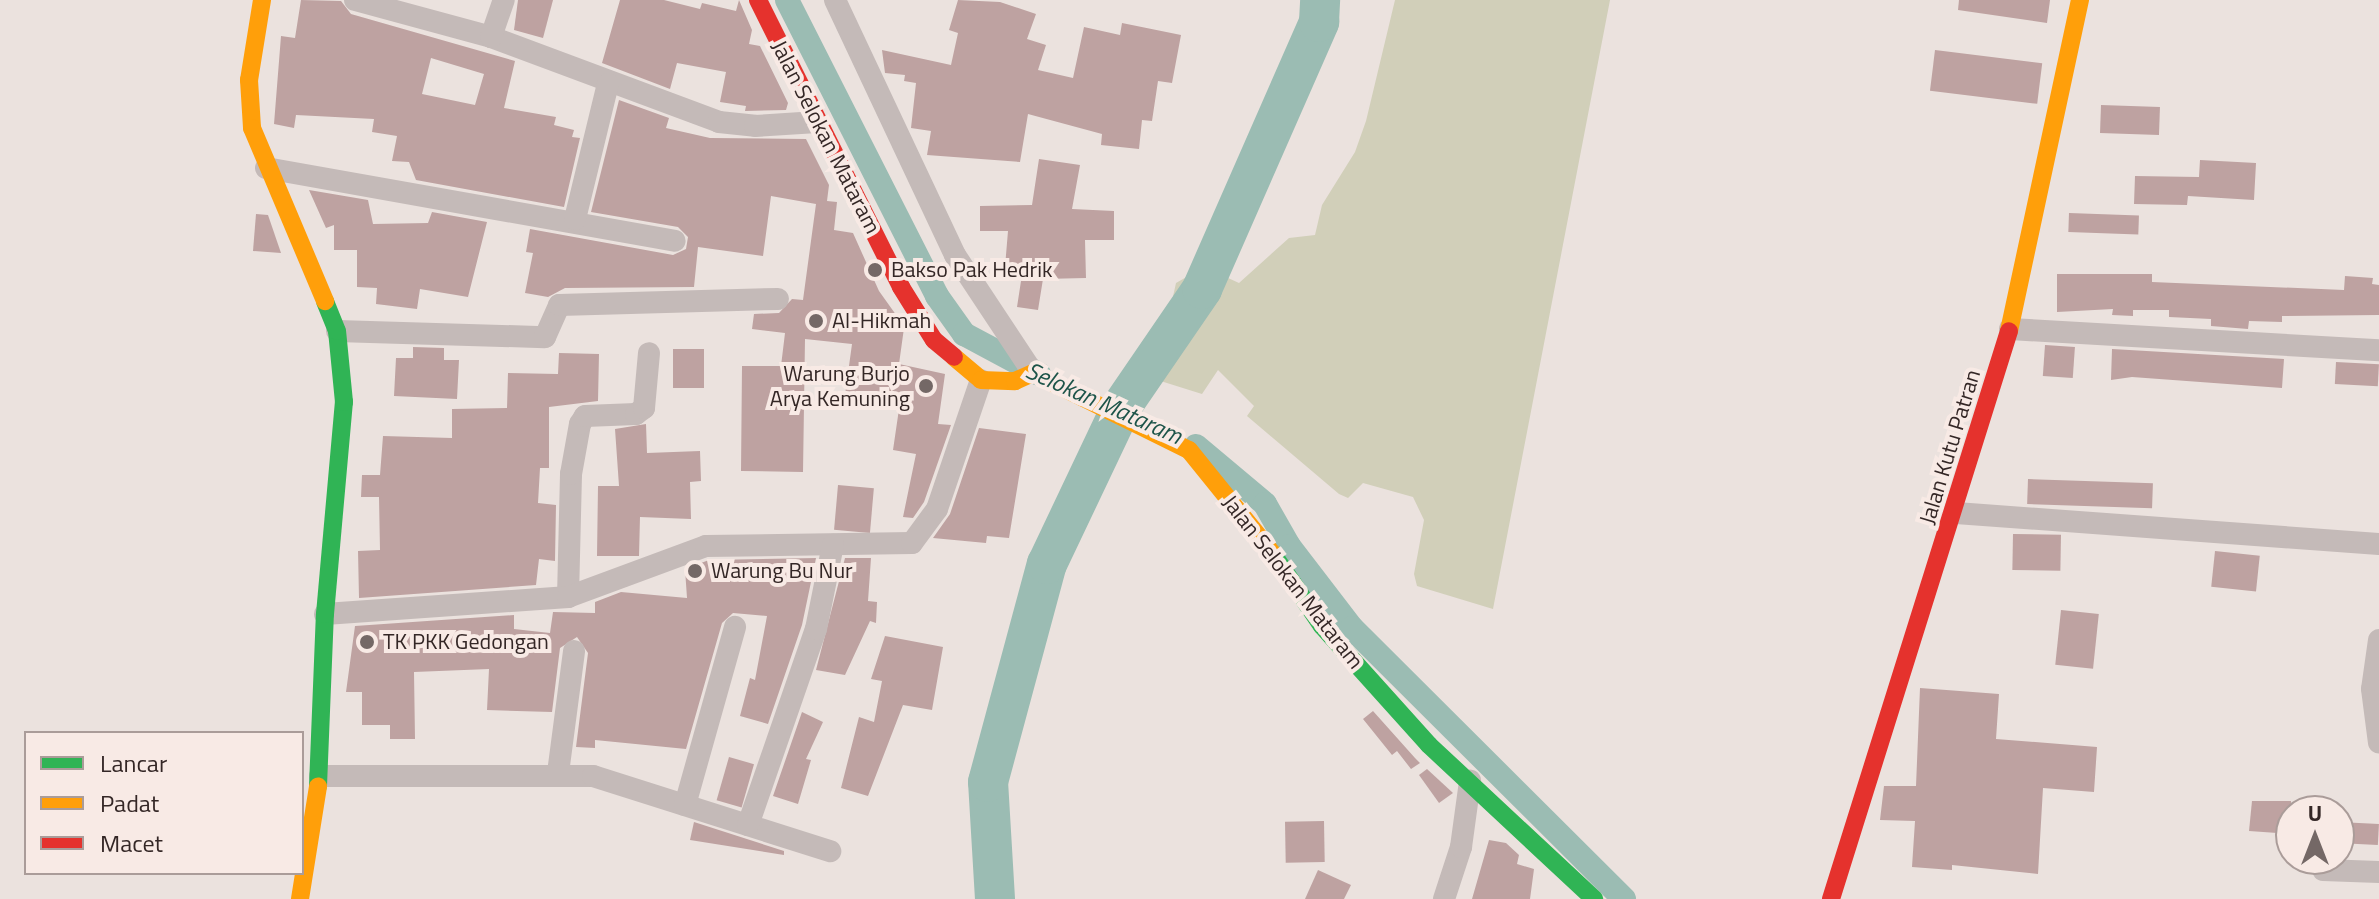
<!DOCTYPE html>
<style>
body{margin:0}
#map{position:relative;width:2379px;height:899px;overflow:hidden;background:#ebe2de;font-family:"Titillium Web",sans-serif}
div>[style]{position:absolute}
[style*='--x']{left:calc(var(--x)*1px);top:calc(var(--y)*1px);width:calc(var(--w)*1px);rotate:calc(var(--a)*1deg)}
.green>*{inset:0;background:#d1cfb9}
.canal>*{height:24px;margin:-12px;padding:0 12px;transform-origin:12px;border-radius:12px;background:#9bbcb3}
.river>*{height:40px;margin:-20px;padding:0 20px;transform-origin:20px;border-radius:20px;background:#9bbcb3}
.building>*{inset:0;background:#bea2a1;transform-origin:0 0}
.street>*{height:22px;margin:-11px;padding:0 11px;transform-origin:11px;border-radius:11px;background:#c4bab8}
.fast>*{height:18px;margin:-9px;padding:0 9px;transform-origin:9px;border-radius:9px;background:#30b455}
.slow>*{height:18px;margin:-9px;padding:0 9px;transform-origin:9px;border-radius:9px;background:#ff9f0a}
.jam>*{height:18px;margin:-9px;padding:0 9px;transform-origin:9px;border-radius:9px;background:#e5322d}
.dots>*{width:22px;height:22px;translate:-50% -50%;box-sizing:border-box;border:4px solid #f8eae5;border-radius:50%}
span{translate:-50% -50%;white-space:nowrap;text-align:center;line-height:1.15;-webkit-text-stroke:8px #f8eae5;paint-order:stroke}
.street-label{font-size:22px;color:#342726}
.poi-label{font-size:22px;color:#342726}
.left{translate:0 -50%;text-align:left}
.right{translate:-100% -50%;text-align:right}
.water-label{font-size:24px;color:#1d5449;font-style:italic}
.legend{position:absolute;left:24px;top:731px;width:280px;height:144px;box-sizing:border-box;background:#f8eae5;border:2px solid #aa9c99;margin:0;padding:10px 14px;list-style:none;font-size:24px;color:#342726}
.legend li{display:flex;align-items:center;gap:16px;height:40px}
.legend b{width:40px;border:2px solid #aa9c99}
.north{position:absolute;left:2275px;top:795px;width:80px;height:80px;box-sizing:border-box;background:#f8eae5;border:2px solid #aa9c99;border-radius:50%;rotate:0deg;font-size:22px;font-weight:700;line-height:32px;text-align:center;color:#342726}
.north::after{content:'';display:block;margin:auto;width:28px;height:36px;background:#746866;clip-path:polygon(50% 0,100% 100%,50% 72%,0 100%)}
</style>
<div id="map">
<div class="green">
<div style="clip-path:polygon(1395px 0,1610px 0,1493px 609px,1417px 586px,1414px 574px,1424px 520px,1413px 497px,1363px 483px,1348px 498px,1339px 494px,1247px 416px,1254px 406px,1218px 370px,1202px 394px,1151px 378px,1146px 371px,1146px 344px,1170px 310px,1176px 283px,1204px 267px,1239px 283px,1289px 238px,1315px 235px,1322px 205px,1355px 152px,1366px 121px)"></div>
</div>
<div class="canal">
<div style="--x:787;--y:0;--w:332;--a:63.1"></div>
<div style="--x:937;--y:296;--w:47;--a:54.6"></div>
<div style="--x:964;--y:334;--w:85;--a:28.1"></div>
<div style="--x:1196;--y:446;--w:90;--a:40"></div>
<div style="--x:1265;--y:504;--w:48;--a:60.3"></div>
<div style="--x:1289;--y:546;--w:103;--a:52.5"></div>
<div style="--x:1352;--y:628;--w:384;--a:44.9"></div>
</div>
<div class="river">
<div style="--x:995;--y:899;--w:117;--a:-93.4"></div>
<div style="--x:988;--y:782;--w:226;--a:-74.9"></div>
<div style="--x:1047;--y:564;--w:175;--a:-64.6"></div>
<div style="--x:1122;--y:406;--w:142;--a:-55.6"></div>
<div style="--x:1202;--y:289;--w:292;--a:-66.3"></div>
<div style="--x:1319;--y:22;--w:22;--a:-87"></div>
</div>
<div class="building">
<div style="clip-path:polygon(evenodd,301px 0,341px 1px,351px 14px,515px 61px,504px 108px,556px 117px,554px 125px,574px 130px,572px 137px,580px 138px,564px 207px,416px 180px,409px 162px,392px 161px,397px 136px,372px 132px,374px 119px,296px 115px,294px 128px,274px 124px,281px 36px,295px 38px,301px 0,431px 58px,484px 74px,475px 105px,422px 94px,431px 58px)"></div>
<div style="clip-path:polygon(518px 0,553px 0,543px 38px,514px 30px)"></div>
<div style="clip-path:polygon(620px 0,664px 0,700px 9px,702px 3px,736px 11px,739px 0,752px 30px,749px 44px,760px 46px,788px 103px,786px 110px,745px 111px,746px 106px,720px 102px,726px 72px,677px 63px,670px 89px,602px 63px)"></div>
<div style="clip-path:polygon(958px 0,1000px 2px,1036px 14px,1027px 39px,1046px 45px,1038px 70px,1073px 78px,1084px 27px,1120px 35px,1122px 23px,1181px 35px,1172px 83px,1158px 81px,1152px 121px,1142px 120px,1139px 149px,1101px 145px,1102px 134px,1028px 114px,1020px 162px,927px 155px,931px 131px,911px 128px,916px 83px,904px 81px,905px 75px,885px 73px,882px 50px,951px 65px,958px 33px,949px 30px)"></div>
<div style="clip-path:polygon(1959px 0,2050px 0,2047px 23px,1958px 10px)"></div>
<div style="left:1935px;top:50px;width:108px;height:41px;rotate:7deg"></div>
<div style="clip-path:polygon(619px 100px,669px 118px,666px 128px,710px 138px,806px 139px,829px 185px,827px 201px,837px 202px,834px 230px,853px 233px,879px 291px,899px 319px,898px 327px,904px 328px,899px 364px,945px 374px,938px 424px,951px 425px,924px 502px,913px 518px,903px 517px,916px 454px,893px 450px,899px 409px,871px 406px,872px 398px,845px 395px,852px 344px,805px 339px,803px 472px,741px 471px,742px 366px,781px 366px,785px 333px,752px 329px,754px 314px,779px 313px,792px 299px,803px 300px,816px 204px,771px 196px,763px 256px,698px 247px,694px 287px,565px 288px,548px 297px,525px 293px,533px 253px,526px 252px,530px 229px,673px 255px,686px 249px,688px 237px,678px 227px,591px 212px)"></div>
<div style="left:2101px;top:105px;width:59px;height:28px;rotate:2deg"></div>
<div style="clip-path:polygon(1039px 159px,1080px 165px,1072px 209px,1114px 211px,1114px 240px,1085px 240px,1086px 278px,1043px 279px,1038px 310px,1017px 307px,1023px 268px,1005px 267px,1008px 231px,980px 231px,980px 206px,1032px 205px)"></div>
<div style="clip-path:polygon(2200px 160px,2256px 163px,2254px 200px,2188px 196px,2187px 205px,2134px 204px,2135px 176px,2199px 177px)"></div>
<div style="clip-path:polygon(309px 190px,368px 200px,373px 224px,428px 223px,432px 212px,487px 222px,468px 297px,420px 289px,417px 309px,376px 304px,377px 288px,357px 287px,357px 250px,334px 250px,334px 225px,326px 228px)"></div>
<div style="left:2069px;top:213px;width:70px;height:19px;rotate:2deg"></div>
<div style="clip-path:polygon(256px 214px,268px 215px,281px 253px,253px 251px)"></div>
<div style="clip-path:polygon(2057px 274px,2152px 274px,2152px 282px,2344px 290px,2345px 276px,2373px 278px,2372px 284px,2379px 285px,2379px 315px,2282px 316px,2282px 322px,2249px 321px,2248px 329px,2211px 326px,2211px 319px,2169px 317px,2169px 310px,2133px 310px,2133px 316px,2112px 315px,2113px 309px,2057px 312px)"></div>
<div style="left:2045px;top:345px;width:30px;height:31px;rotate:4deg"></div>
<div style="clip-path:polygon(413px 347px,444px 348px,444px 360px,459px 360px,457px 399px,394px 396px,396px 358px,413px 358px)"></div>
<div style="left:673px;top:349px;width:31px;height:39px"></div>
<div style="clip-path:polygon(2112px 349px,2284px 359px,2282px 388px,2132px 377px,2111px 380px)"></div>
<div style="clip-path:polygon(559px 353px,599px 354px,598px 401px,549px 407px,549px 468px,540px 468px,538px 503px,556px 505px,555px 561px,539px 559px,536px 585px,359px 598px,358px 551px,380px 550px,379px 497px,361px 497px,362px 475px,380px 475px,383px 436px,452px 438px,452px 409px,507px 408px,508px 373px,558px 374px)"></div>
<div style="left:2336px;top:362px;width:43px;height:22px;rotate:3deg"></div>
<div style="clip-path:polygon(646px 424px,647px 453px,700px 451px,701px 481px,690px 482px,691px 519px,640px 517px,639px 556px,597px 556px,598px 486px,619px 486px,615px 429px)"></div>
<div style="clip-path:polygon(979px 428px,1026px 434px,1009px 538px,987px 536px,986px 543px,933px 538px,950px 514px)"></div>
<div style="left:2028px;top:479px;width:125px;height:25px;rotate:2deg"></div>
<div style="left:838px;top:485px;width:36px;height:45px;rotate:5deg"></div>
<div style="left:2013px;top:534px;width:48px;height:36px;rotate:1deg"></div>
<div style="left:2215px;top:551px;width:45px;height:36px;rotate:6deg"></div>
<div style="clip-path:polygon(816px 558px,802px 625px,768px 724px,740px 716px,750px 678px,755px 680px,767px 616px,733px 613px,722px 623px,686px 749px,595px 740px,595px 748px,576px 747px,588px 653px,577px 637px,560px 648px,552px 712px,487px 710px,489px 669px,414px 672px,415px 739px,390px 739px,390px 725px,362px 725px,362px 692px,346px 692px,355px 626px,514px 615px,514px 629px,550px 633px,553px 612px,595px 613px,595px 602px,621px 592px,687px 598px,685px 569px,709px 560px)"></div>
<div style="clip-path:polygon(845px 558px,871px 558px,868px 601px,877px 602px,876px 623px,870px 621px,845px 675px,816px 670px)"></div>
<div style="left:2061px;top:610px;width:38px;height:55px;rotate:6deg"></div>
<div style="clip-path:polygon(885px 636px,943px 647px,932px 710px,903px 705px,868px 796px,841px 788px,859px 717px,874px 722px,882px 681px,871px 679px)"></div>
<div style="clip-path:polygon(1920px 688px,1999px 694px,1996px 739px,2097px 747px,2094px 792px,2043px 788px,2038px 874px,1952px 865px,1952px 870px,1912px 867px,1915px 821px,1880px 820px,1884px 786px,1916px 786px)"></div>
<div style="clip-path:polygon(1373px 711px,1415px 758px,1420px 763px,1411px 769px,1397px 751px,1392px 755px,1363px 719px)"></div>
<div style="clip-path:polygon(802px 712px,823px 722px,806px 759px,811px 760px,798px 804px,773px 796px)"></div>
<div style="left:729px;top:757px;width:26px;height:45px;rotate:16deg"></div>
<div style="clip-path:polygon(1427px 769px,1453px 793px,1439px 803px,1419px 775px)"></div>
<div style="clip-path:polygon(2252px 801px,2291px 801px,2291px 834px,2249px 831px)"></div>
<div style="left:1324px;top:821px;width:41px;height:39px;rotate:89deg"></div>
<div style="clip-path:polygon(694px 822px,784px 851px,784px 855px,690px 840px)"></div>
<div style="left:2339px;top:822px;width:40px;height:21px;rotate:3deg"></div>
<div style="clip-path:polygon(1489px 840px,1506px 843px,1519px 855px,1517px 864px,1534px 869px,1530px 899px,1472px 899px)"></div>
<div style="clip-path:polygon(1318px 870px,1351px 885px,1344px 899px,1305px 899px)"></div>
</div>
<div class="street">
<div style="--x:355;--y:0;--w:141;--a:15.2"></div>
<div style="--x:491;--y:37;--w:243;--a:20.4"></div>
<div style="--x:719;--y:122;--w:36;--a:6"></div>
<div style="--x:755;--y:126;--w:62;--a:-3.7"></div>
<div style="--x:835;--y:0;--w:282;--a:64.8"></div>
<div style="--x:955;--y:255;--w:141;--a:56.5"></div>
<div style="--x:491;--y:37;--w:39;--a:-71"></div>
<div style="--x:266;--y:168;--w:415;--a:10.1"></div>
<div style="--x:575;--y:219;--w:139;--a:-76.3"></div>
<div style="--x:2010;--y:329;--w:370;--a:3.3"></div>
<div style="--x:337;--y:331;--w:208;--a:1.7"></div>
<div style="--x:545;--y:337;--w:35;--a:-66"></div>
<div style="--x:559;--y:305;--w:219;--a:-1.6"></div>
<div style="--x:1956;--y:513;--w:424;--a:4.2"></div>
<div style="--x:568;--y:597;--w:123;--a:-88.6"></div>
<div style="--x:571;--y:474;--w:51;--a:-79.8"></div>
<div style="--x:580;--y:424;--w:9;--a:-58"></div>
<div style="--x:585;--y:416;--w:51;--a:-2.2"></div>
<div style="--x:636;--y:414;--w:10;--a:-37"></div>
<div style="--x:644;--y:408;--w:55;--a:-84.8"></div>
<div style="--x:325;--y:614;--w:244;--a:-4"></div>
<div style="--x:568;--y:597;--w:147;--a:-20.3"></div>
<div style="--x:706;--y:546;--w:206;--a:-0.8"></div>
<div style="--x:912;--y:543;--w:42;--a:-53.7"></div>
<div style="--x:937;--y:509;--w:136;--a:-71.2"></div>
<div style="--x:2379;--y:640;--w:49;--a:98.1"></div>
<div style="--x:2372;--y:689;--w:54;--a:82.6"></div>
<div style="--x:558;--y:773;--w:123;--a:-82.5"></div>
<div style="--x:320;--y:776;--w:273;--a:0"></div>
<div style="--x:593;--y:776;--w:249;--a:17.6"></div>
<div style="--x:685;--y:805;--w:185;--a:-74.3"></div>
<div style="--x:748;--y:825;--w:207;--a:-70.9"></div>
<div style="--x:816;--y:629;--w:86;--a:-78.6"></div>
<div style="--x:2323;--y:870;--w:56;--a:2"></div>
<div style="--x:1444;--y:899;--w:55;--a:-71.9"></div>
<div style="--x:1461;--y:847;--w:67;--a:-82.2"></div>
</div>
<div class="fast">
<div style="--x:1273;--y:554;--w:87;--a:55.8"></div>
<div style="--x:1322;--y:626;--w:160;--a:48"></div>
<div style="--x:1429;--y:745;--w:226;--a:43"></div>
<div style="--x:318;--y:786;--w:172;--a:-87.7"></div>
<div style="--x:325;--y:614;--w:213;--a:-84.9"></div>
<div style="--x:344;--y:402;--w:71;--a:-95.6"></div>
<div style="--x:337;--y:331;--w:32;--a:-112"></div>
</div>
<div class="slow">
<div style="--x:262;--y:0;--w:81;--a:99.2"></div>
<div style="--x:249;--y:80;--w:48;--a:86.4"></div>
<div style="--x:252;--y:128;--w:188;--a:67.1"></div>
<div style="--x:2009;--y:331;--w:339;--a:-77.9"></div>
<div style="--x:954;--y:357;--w:35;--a:40"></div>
<div style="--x:981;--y:380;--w:34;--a:2"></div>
<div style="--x:1015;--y:381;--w:20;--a:-24"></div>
<div style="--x:1033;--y:373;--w:174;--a:26.3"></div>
<div style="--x:1189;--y:450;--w:134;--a:51.1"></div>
<div style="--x:300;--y:899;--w:114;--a:-80.9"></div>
</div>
<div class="jam">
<div style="--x:758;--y:0;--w:321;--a:63.5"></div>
<div style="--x:901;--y:287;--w:62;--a:58.1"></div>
<div style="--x:934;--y:340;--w:26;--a:40"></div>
<div style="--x:1831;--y:899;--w:595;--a:-72.6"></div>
</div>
<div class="dots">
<div style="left:875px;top:270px;background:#746866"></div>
<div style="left:816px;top:321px;background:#746866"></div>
<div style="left:926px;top:386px;background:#746866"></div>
<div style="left:695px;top:571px;background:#746866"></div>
<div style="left:367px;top:642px;background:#746866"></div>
</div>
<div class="street-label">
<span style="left:826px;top:137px;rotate:63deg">Jalan Selokan Mataram</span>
<span style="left:1950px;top:447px;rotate:-73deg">Jalan Kutu Patran</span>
<span style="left:1293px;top:582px;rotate:52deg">Jalan Selokan Mataram</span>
</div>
<div class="poi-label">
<span class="left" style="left:891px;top:270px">Bakso Pak Hedrik</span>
<span class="left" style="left:832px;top:321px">Al-Hikmah</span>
<span class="right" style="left:910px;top:386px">Warung Burjo<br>Arya Kemuning</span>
<span class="left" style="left:711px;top:571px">Warung Bu Nur</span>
<span class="left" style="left:383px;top:642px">TK PKK Gedongan</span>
</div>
<div class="water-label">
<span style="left:1104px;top:403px;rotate:24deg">Selokan Mataram</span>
</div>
<ul class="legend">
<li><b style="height:10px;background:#30b455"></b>Lancar</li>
<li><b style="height:10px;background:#ff9f0a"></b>Padat</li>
<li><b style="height:10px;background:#e5322d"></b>Macet</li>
</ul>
<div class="north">U</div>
</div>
